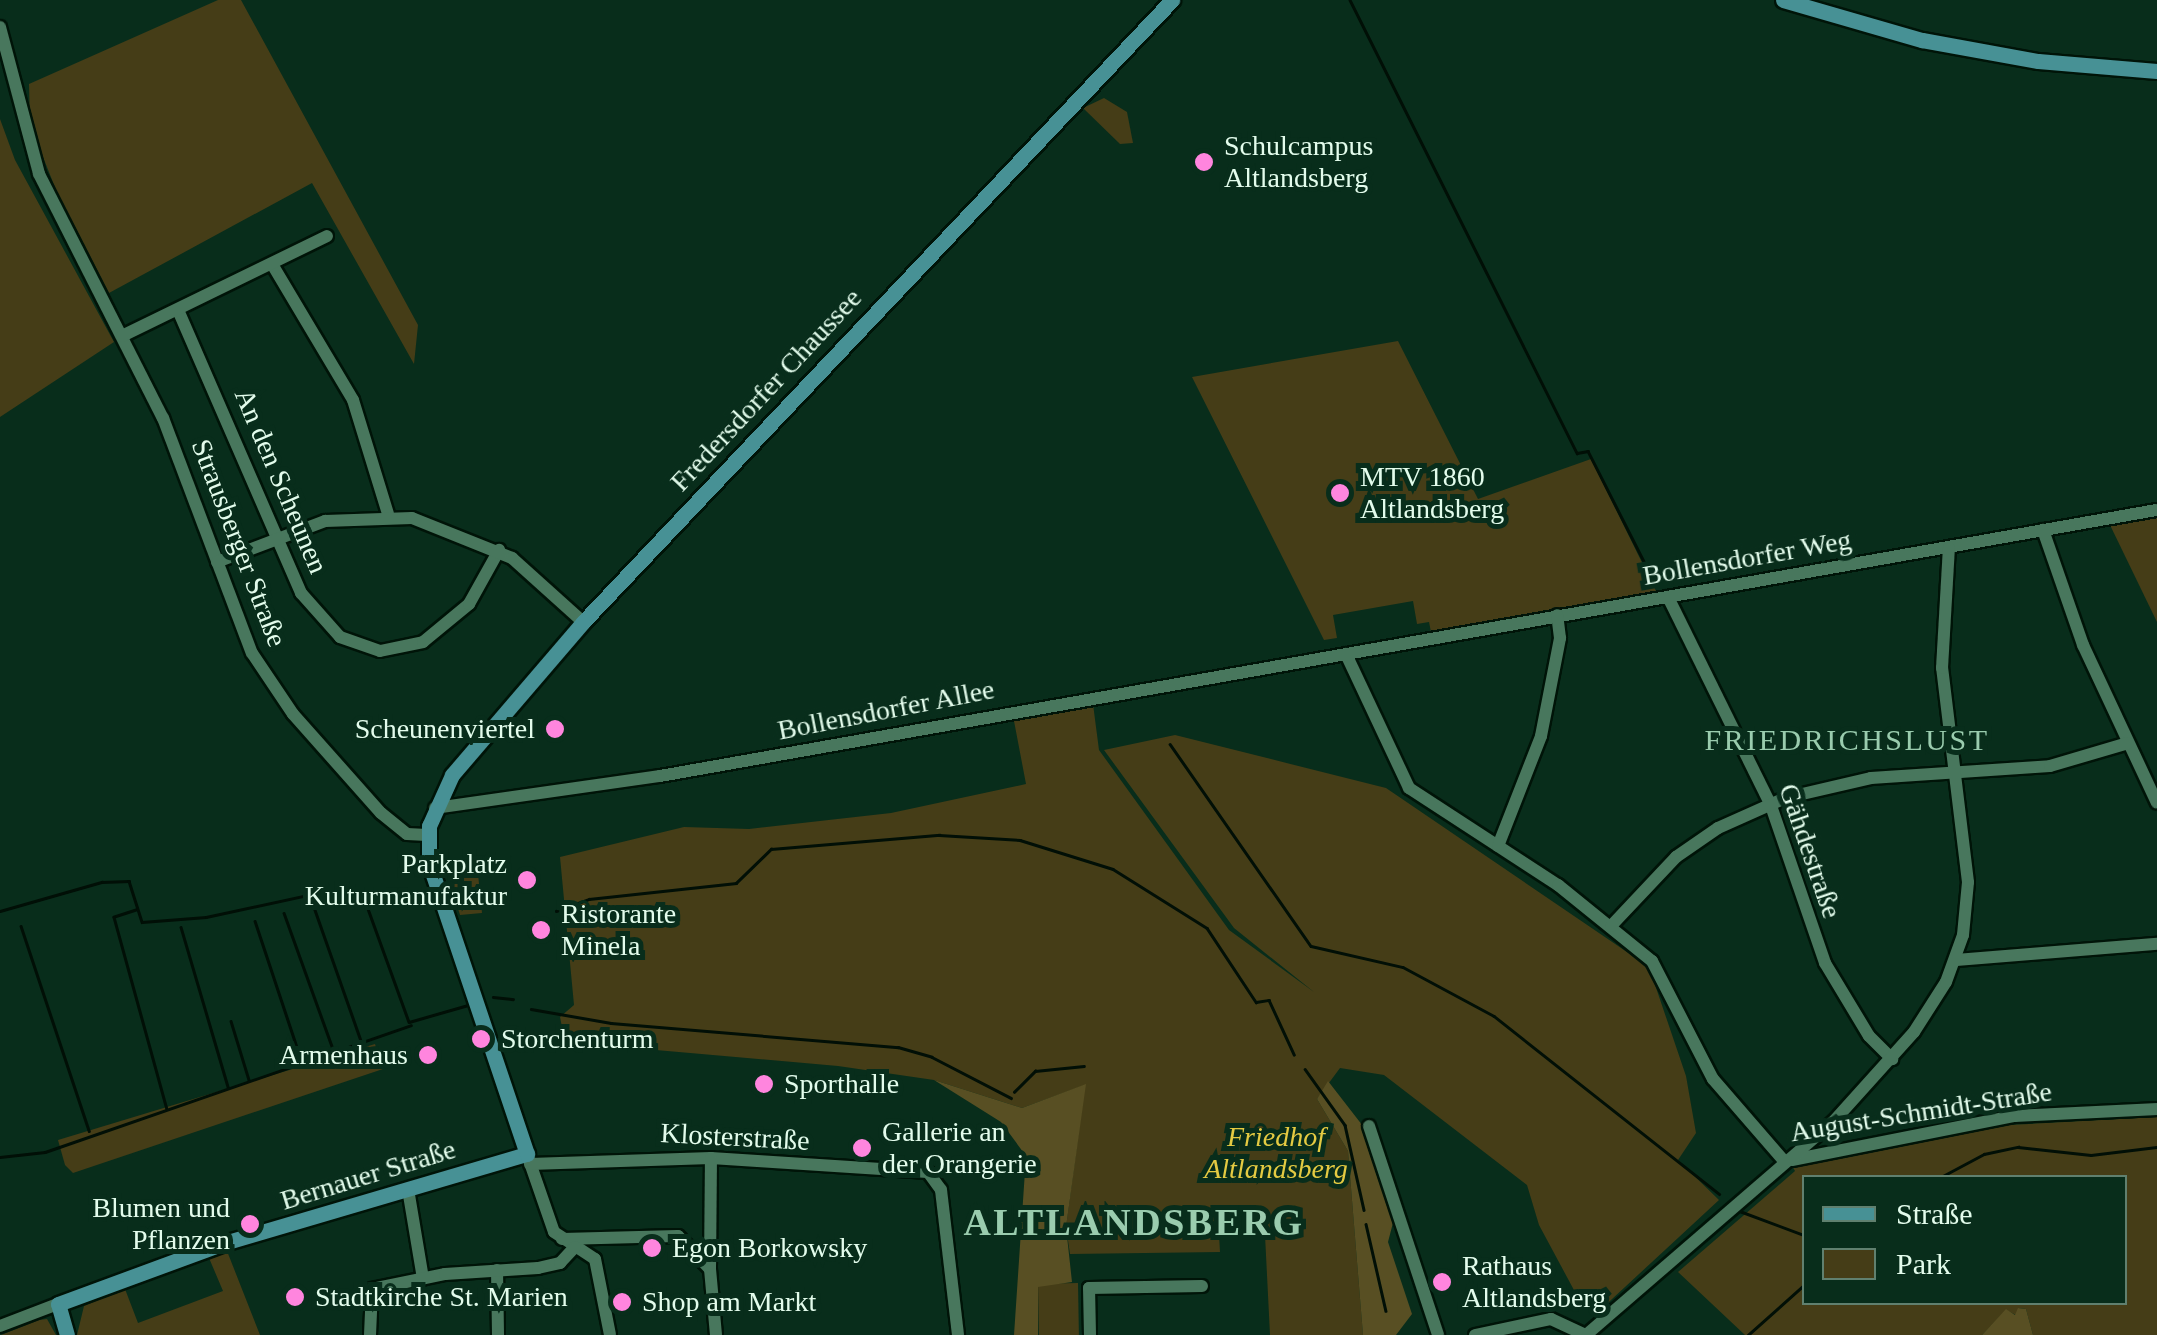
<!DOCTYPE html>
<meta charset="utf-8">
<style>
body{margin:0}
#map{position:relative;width:2157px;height:1335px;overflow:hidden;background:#082d1b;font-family:Georgia,serif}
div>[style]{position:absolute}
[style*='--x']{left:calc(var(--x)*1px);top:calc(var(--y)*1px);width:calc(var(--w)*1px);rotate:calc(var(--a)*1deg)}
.green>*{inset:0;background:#453d17;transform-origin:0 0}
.forest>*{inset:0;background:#584f23}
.stream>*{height:2.5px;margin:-1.25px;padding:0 1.25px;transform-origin:1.25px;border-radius:1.25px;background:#010f06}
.roads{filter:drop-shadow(2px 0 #001408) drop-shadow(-2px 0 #001408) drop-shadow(0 2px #001408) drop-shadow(0 -2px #001408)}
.minor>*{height:12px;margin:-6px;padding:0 6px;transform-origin:6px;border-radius:6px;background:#48775d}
.major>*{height:15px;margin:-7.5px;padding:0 7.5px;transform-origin:7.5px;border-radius:7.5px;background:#479195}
.dots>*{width:28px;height:28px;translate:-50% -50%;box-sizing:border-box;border:5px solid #082d1b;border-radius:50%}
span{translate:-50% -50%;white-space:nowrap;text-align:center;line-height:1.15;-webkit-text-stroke:10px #082d1b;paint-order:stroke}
.poi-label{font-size:28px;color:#e3fcec}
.left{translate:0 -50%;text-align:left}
.right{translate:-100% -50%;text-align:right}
.street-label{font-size:28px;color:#e3fcec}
.park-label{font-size:28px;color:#e4ca42;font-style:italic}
.neighbourhood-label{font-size:30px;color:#9accae;letter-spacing:2.5px}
.district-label{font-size:38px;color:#9accae;font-weight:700;letter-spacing:2.5px}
.legend{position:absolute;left:1802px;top:1175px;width:325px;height:130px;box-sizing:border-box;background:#082d1b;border:2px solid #60806f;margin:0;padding:12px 18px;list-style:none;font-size:30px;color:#e3fcec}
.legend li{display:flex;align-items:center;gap:20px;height:50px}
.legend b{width:50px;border:2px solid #60806f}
</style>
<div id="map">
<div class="green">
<div style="clip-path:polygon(218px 0,241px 0,418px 325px,414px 364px,312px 183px,109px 293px,56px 190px,30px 124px,29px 84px)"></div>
<div style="clip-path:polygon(1104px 98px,1127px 112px,1133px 143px,1120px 144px,1083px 108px)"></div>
<div style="clip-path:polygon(0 119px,15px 160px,114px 342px,0 417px)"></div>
<div style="clip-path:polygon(1398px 341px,1478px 499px,1591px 459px,1657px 593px,1431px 632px,1429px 622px,1417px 624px,1413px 601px,1333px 615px,1337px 638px,1324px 640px,1192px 377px)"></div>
<div style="clip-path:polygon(2157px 517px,2157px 622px,2110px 525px)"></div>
<div style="clip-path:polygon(1093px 704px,1099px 750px,1229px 930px,1314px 992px,1234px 928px,1104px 750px,1175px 735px,1386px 788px,1649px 967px,1686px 1076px,1696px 1133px,1678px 1160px,1719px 1200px,1598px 1312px,1575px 1292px,1539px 1225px,1527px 1185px,1384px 1075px,1340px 1068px,1317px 1099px,1348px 1151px,1363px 1335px,1270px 1335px,1264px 1215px,1218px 1217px,1220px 1252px,1070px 1254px,1066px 1227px,1085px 1085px,1022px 1108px,934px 1080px,838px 1066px,565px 1042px,560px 1017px,574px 1005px,560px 857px,684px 827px,749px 829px,891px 813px,1026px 784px,1014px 721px)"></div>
<div style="clip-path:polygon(477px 864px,482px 913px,460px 915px,446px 871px)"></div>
<div style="clip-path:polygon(375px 1044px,383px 1069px,73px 1173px,65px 1165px,58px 1140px)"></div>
<div style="clip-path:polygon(evenodd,2157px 1117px,2157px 1335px,2033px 1335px,2026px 1309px,2019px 1308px,2016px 1315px,2006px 1310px,1982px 1335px,1745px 1335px,1678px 1272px,1795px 1171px,1790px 1162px,1990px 1126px,2157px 1117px,1804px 1178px,2124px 1178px,2124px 1302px,1804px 1302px,1804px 1178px)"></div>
<div style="clip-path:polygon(227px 1251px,260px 1335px,77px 1335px,84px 1306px,125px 1289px,138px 1323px,223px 1291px,209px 1258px)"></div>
<div style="left:1078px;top:1283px;width:52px;height:40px;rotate:89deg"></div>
<div style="clip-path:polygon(47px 1319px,56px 1335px,1px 1335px,39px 1320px)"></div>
</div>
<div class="forest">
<div style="clip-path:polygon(934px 1080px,1022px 1108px,1086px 1084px,1066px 1227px,1072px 1282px,1038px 1287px,1038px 1335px,1014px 1335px,1026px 1156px,1001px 1122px)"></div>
<div style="clip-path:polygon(1328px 1081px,1366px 1130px,1395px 1215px,1388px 1242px,1412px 1314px,1396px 1335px,1363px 1335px,1348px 1151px,1317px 1099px)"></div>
<div style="clip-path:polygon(2018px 1308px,2026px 1309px,2033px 1335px,1982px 1335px,2006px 1309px,2015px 1315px)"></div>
</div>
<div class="stream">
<div style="--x:1350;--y:0;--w:507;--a:63.38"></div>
<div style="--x:1577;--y:453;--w:11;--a:-10"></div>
<div style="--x:1588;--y:451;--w:150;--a:63.1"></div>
<div style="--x:1170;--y:744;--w:246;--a:55.1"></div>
<div style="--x:1311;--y:946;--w:94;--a:12.9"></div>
<div style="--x:1403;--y:967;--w:103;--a:28.3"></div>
<div style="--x:1494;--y:1016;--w:287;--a:38.3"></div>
<div style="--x:309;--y:893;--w:157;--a:70.6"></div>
<div style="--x:136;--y:910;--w:23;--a:162"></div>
<div style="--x:114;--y:917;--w:199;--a:74.6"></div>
<div style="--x:0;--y:911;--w:106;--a:-15.9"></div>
<div style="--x:102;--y:882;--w:27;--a:-2"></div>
<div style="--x:129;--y:881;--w:43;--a:72.4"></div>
<div style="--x:142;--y:922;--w:64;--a:-4.5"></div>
<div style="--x:206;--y:917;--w:142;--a:-12.2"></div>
<div style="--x:345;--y:887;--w:29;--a:41"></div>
<div style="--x:367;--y:906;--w:123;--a:70.1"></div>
<div style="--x:409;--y:1022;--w:61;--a:-16.1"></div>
<div style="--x:556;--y:911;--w:35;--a:-20"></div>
<div style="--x:589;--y:899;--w:148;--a:-6.2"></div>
<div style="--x:736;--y:883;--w:49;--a:-44.2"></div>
<div style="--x:771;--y:849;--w:169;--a:-4.8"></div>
<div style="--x:939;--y:835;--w:81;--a:3.5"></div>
<div style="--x:1020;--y:840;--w:97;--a:17.3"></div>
<div style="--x:1113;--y:869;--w:111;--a:32.1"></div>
<div style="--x:1207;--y:928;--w:89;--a:56.5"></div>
<div style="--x:1256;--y:1002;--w:13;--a:-9"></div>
<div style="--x:1269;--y:1000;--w:60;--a:65.2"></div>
<div style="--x:284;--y:913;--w:148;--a:70.2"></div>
<div style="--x:255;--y:921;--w:149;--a:71.6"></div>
<div style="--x:21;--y:926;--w:216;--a:71.6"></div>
<div style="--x:181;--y:927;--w:167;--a:73.6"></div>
<div style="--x:493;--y:997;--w:20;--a:6"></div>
<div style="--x:531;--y:1009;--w:81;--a:9.9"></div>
<div style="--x:611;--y:1023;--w:288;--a:4.8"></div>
<div style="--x:898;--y:1047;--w:35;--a:16"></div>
<div style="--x:932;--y:1057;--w:89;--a:27.4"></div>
<div style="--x:231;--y:1021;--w:62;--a:73"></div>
<div style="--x:1305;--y:1069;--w:69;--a:54.5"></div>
<div style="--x:1345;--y:1125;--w:87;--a:77.4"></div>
<div style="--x:1014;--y:1092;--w:30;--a:-45"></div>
<div style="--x:1035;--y:1071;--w:49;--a:-5.8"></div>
<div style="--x:0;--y:1157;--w:45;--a:-6.3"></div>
<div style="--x:45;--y:1152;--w:387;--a:-19.1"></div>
<div style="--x:1939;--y:1178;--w:51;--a:-28.1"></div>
<div style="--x:1984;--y:1154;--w:35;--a:-12"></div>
<div style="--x:2018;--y:1147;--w:73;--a:6.3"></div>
<div style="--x:2091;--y:1155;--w:66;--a:-6.9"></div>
<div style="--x:1737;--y:1210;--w:72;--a:20.5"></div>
<div style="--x:1366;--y:1224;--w:89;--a:77.1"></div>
<div style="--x:1748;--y:1335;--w:75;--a:-41.8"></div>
</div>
<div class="roads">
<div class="minor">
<div style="--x:0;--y:27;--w:152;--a:75.1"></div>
<div style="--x:39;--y:174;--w:274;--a:63.1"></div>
<div style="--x:163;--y:418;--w:251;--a:69.3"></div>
<div style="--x:252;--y:653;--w:73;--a:56.1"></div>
<div style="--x:293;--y:714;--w:132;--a:48.4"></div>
<div style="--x:381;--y:813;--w:33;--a:39"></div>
<div style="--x:407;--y:834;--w:20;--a:3"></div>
<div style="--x:272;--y:264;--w:158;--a:59.2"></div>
<div style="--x:353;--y:400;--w:119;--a:72.9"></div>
<div style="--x:178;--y:310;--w:309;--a:66.5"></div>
<div style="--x:301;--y:593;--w:59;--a:48.4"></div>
<div style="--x:340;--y:637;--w:42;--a:19.3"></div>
<div style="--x:380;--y:651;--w:44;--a:-11.8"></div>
<div style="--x:423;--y:642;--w:60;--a:-39.6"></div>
<div style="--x:469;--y:604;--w:62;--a:-60.9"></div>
<div style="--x:122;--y:336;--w:228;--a:-26"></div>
<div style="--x:2043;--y:530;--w:122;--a:70.8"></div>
<div style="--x:2083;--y:645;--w:174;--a:64.9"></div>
<div style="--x:217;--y:562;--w:116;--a:-20.8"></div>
<div style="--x:325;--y:521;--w:87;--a:-2"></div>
<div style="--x:412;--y:518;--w:108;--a:21.8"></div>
<div style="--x:512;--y:558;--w:96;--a:42"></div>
<div style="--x:1668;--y:597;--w:230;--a:63.7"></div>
<div style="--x:1770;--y:803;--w:169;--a:71"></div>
<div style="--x:1825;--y:963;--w:85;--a:58.9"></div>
<div style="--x:1869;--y:1036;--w:33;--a:45"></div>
<div style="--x:1346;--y:654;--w:148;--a:64.8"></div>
<div style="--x:1409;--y:788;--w:178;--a:33.1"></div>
<div style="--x:1558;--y:885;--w:121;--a:39"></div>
<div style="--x:1652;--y:961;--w:133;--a:62.7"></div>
<div style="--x:1713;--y:1079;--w:110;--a:49.1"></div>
<div style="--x:435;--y:808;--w:227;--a:-8.1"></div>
<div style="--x:660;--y:776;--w:1520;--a:-10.08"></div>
<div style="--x:1498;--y:846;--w:118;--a:-68.6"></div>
<div style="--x:1541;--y:736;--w:100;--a:-79"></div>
<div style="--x:1560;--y:638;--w:23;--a:-97"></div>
<div style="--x:1611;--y:926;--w:95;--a:-46.7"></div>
<div style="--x:1676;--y:857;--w:51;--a:-34.6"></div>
<div style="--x:1718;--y:828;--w:73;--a:-24.1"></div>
<div style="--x:1785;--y:798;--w:88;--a:-13.1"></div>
<div style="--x:1871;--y:778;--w:179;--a:-3.8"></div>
<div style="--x:2050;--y:766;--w:81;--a:-16.4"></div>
<div style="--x:1956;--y:960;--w:202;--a:-4.6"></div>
<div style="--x:1369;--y:1126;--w:220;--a:71.7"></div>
<div style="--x:528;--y:1157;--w:79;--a:70.9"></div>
<div style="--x:554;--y:1232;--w:49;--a:33.4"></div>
<div style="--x:595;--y:1259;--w:77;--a:78.8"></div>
<div style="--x:1792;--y:1160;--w:227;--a:-11.2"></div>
<div style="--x:2015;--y:1116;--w:142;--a:-2.8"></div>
<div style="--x:530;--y:1164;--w:181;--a:-1.9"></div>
<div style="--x:711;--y:1158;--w:217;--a:3.7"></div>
<div style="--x:928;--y:1172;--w:22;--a:54"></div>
<div style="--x:941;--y:1190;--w:146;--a:83.3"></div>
<div style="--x:408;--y:1189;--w:91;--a:80.5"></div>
<div style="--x:562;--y:1239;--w:116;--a:-1.5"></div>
<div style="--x:678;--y:1236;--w:46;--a:45.9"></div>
<div style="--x:710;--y:1269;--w:66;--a:84.8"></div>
<div style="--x:710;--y:1269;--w:111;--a:-89.5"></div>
<div style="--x:497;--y:1270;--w:65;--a:89.1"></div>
<div style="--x:0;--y:1326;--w:62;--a:-20.8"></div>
<div style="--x:370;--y:1335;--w:46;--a:-87.5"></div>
<div style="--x:372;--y:1289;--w:75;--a:-11.6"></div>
<div style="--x:445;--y:1274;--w:93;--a:-3.7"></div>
<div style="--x:538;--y:1268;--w:23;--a:-13"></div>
<div style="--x:560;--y:1263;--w:22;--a:-47"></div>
<div style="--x:1090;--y:1335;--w:47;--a:-91.2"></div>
<div style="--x:1089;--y:1288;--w:113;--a:-1"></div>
<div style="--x:1475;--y:1335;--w:78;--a:-11.9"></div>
<div style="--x:1551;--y:1319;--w:38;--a:25"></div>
<div style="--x:1586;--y:1335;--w:326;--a:-40.8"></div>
<div style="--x:1833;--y:1122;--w:121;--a:-48"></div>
<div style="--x:1914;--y:1032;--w:59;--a:-57.4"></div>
<div style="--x:1946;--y:982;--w:50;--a:-70.1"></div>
<div style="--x:1963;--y:935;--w:53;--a:-84.6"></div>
<div style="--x:1968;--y:882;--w:216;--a:-96.9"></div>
<div style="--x:1942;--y:668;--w:120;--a:-86.7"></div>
</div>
<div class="major">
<div style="--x:1783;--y:0;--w:145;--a:16.1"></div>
<div style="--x:1922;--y:40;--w:118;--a:10.3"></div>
<div style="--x:2038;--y:61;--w:119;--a:4.8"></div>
<div style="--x:67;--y:1335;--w:32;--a:-106"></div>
<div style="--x:58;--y:1304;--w:177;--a:-20.2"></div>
<div style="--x:224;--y:1243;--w:316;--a:-16.4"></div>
<div style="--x:527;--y:1154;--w:307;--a:-108.6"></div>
<div style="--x:429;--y:863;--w:37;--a:-90"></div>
<div style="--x:429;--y:826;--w:56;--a:-65.7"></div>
<div style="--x:452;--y:775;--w:201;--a:-49.4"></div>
<div style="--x:583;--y:622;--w:857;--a:-46.56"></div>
</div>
</div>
<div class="dots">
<div style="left:1204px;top:162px;background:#ff85de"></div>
<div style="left:1340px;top:493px;background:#ff85de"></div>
<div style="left:555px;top:729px;background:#ff85de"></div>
<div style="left:527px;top:880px;background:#ff85de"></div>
<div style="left:541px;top:930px;background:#ff85de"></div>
<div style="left:481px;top:1039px;background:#ff85de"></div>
<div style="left:428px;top:1055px;background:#ff85de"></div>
<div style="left:764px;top:1084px;background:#ff85de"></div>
<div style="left:862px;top:1148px;background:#ff85de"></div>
<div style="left:250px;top:1224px;background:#ff85de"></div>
<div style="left:652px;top:1248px;background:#ff85de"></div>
<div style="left:1442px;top:1282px;background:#ff85de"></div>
<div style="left:295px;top:1297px;background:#ff85de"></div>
<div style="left:622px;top:1302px;background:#ff85de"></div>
</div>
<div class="poi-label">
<span class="left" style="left:1224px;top:162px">Schulcampus<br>Altlandsberg</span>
<span class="left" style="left:1360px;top:493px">MTV 1860<br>Altlandsberg</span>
<span class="right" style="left:535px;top:729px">Scheunenviertel</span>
<span class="right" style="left:507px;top:880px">Parkplatz<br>Kulturmanufaktur</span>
<span class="left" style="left:561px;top:930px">Ristorante<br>Minela</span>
<span class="left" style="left:501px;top:1039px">Storchenturm</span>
<span class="right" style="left:408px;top:1055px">Armenhaus</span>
<span class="left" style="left:784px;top:1084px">Sporthalle</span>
<span class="left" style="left:882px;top:1148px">Gallerie an<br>der Orangerie</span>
<span class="right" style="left:230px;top:1224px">Blumen und<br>Pflanzen</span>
<span class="left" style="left:672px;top:1248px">Egon Borkowsky</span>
<span class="left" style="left:1462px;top:1282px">Rathaus<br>Altlandsberg</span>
<span class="left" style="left:315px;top:1297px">Stadtkirche St. Marien</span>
<span class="left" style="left:642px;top:1302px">Shop am Markt</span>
</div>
<div class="street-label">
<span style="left:766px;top:390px;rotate:-47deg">Fredersdorfer Chaussee</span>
<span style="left:281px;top:481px;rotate:67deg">An den Scheunen</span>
<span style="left:239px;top:543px;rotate:69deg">Strausberger Straße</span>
<span style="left:1747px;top:558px;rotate:-10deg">Bollensdorfer Weg</span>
<span style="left:886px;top:710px;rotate:-11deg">Bollensdorfer Allee</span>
<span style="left:1810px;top:851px;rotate:71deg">Gähdestraße</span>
<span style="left:1921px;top:1112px;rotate:-9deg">August-Schmidt-Straße</span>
<span style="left:735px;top:1137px;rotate:3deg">Klosterstraße</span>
<span style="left:368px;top:1175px;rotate:-17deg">Bernauer Straße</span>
</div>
<div class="park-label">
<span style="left:1276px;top:1153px">Friedhof<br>Altlandsberg</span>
</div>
<div class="neighbourhood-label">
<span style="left:1847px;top:740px">FRIEDRICHSLUST</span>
</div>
<div class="district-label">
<span style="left:1134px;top:1223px">ALTLANDSBERG</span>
</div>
<ul class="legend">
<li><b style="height:12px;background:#479195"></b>Straße</li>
<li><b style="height:28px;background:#453d17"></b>Park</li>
</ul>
</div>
